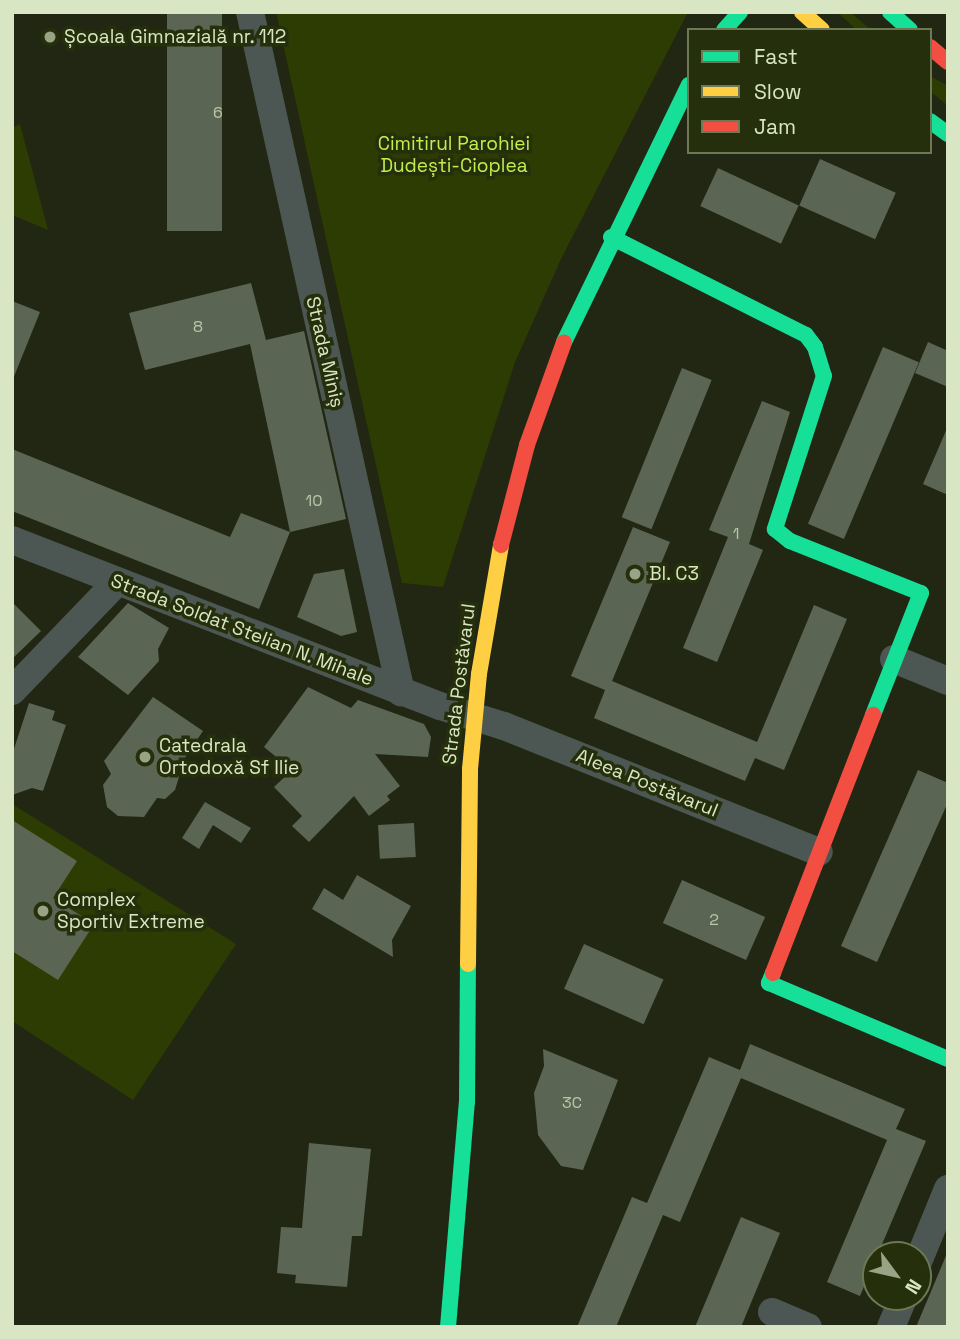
<!DOCTYPE html>
<meta charset="utf-8">
<style>
body{margin:0}
#map{position:relative;width:960px;height:1339px;overflow:hidden;background:#222713;font-family:"Space Grotesk",sans-serif}
div>[style]{position:absolute}
[style*='--x']{left:calc(var(--x)*1px);top:calc(var(--y)*1px);width:calc(var(--w)*1px);rotate:calc(var(--a)*1deg)}
.green>*{inset:0;background:#2d3c03}
.building>*{inset:0;background:#5a6653;transform-origin:0 0}
.street>*{height:28px;margin:-14px;padding:0 14px;transform-origin:14px;border-radius:14px;background:#4c5753}
.fast>*{height:16px;margin:-8px;padding:0 8px;transform-origin:8px;border-radius:8px;background:#16e098}
.slow>*{height:16px;margin:-8px;padding:0 8px;transform-origin:8px;border-radius:8px;background:#ffcf43}
.jam>*{height:16px;margin:-8px;padding:0 8px;transform-origin:8px;border-radius:8px;background:#f24e42}
.dots>*{width:19px;height:19px;translate:-50% -50%;box-sizing:border-box;border:4px solid #252f0b;border-radius:50%}
span{translate:-50% -50%;white-space:nowrap;text-align:center;line-height:1.15;-webkit-text-stroke:7px #252f0b;paint-order:stroke}
.number-label{font-size:16px;color:#b9c6a7}
.number-label span{-webkit-text-stroke-width:0}
.poi-label{font-size:19px;color:#d9e6c3}
.left{translate:0 -50%;text-align:left}
.park-label{font-size:19px;color:#c1ee4d}
.street-label{font-size:19px;color:#d9e6c3}
.frame{position:absolute;inset:0;border:14px solid #d9e6c3;pointer-events:none}
.legend{position:absolute;left:687px;top:28px;width:245px;height:126px;box-sizing:border-box;background:#252f0b;border:2px solid #6d7855;margin:0;padding:9px 12px;list-style:none;font-size:21px;color:#d9e6c3}
.legend li{display:flex;align-items:center;gap:14px;height:35px}
.legend b{width:35px;border:2px solid #6d7855}
.north{position:absolute;left:862px;top:1241px;width:70px;height:70px;box-sizing:border-box;background:#252f0b;border:2px solid #6d7855;border-radius:50%;rotate:123deg;font-size:19px;font-weight:700;line-height:28px;text-align:center;color:#d9e6c3}
.north::after{content:'';display:block;margin:auto;width:24px;height:32px;background:#99a385;clip-path:polygon(50% 0,100% 100%,50% 72%,0 100%)}
</style>
<div id="map">
<div class="green">
<div style="clip-path:polygon(276px 12px,688px 12px,561px 259px,515px 362px,443px 587px,402px 583px)"></div>
<div style="clip-path:polygon(837px 12px,850px 12px,871px 30px,857px 30px)"></div>
<div style="clip-path:polygon(930px 76px,948px 86px,948px 106px,930px 91px)"></div>
<div style="clip-path:polygon(20px 124px,48px 230px,12px 215px,12px 128px)"></div>
<div style="clip-path:polygon(12px 804px,236px 944px,133px 1100px,12px 1021px)"></div>
</div>
<div class="building">
<div style="left:167px;top:12px;width:55px;height:219px"></div>
<div style="left:820px;top:159px;width:83px;height:51px;rotate:24deg"></div>
<div style="left:718px;top:168px;width:89px;height:42px;rotate:25deg"></div>
<div style="clip-path:polygon(251px 283px,266px 340px,304px 331px,346px 519px,290px 532px,250px 344px,145px 370px,129px 313px)"></div>
<div style="clip-path:polygon(12px 301px,40px 312px,13px 379px,12px 379px)"></div>
<div style="clip-path:polygon(928px 342px,948px 351px,948px 387px,915px 373px)"></div>
<div style="left:883px;top:347px;width:39px;height:192px;rotate:23deg"></div>
<div style="left:682px;top:368px;width:32px;height:161px;rotate:22deg"></div>
<div style="clip-path:polygon(762px 401px,790px 412px,749px 544px,763px 550px,717px 662px,683px 648px,728px 537px,709px 530px)"></div>
<div style="clip-path:polygon(948px 426px,948px 495px,923px 484px)"></div>
<div style="clip-path:polygon(12px 449px,230px 537px,241px 513px,290px 532px,259px 609px,12px 511px)"></div>
<div style="clip-path:polygon(633px 527px,670px 542px,612px 681px,757px 742px,814px 605px,847px 619px,784px 770px,755px 758px,745px 781px,594px 718px,605px 690px,571px 676px)"></div>
<div style="clip-path:polygon(344px 569px,357px 632px,341px 636px,297px 617px,314px 574px)"></div>
<div style="clip-path:polygon(12px 602px,41px 631px,12px 659px)"></div>
<div style="clip-path:polygon(128px 603px,169px 628px,158px 649px,159px 661px,128px 695px,78px 657px)"></div>
<div style="clip-path:polygon(308px 687px,351px 708px,358px 700px,424px 724px,431px 737px,428px 757px,375px 754px,400px 786px,387px 796px,390px 800px,369px 816px,354px 796px,309px 842px,292px 826px,302px 816px,274px 787px,292px 770px,264px 747px)"></div>
<div style="clip-path:polygon(153px 697px,203px 731px,176px 771px,179px 777px,175px 790px,165px 799px,157px 798px,144px 817px,118px 816px,107px 807px,103px 785px,111px 774px,104px 761px)"></div>
<div style="clip-path:polygon(29px 703px,55px 711px,52px 720px,66px 725px,43px 791px,32px 788px,12px 795px,12px 755px)"></div>
<div style="clip-path:polygon(918px 770px,948px 783px,948px 802px,877px 962px,841px 946px)"></div>
<div style="clip-path:polygon(205px 802px,251px 828px,241px 843px,213px 825px,199px 849px,182px 838px)"></div>
<div style="clip-path:polygon(12px 820px,77px 861px,53px 898px,94px 924px,58px 980px,12px 951px)"></div>
<div style="left:414px;top:823px;width:34px;height:36px;rotate:87deg"></div>
<div style="clip-path:polygon(357px 875px,411px 906px,392px 940px,393px 957px,312px 909px,324px 888px,343px 900px)"></div>
<div style="left:682px;top:880px;width:91px;height:47px;rotate:24deg"></div>
<div style="left:584px;top:944px;width:87px;height:49px;rotate:24deg"></div>
<div style="clip-path:polygon(750px 1044px,905px 1109px,896px 1129px,926px 1141px,860px 1296px,827px 1282px,887px 1140px,741px 1078px,680px 1222px,663px 1215px,616px 1327px,577px 1327px,632px 1197px,647px 1203px,709px 1057px,740px 1070px)"></div>
<div style="clip-path:polygon(543px 1049px,618px 1080px,583px 1170px,561px 1166px,538px 1135px,534px 1093px,544px 1066px)"></div>
<div style="clip-path:polygon(309px 1143px,371px 1149px,362px 1236px,352px 1236px,347px 1287px,295px 1283px,296px 1275px,277px 1273px,281px 1227px,302px 1228px)"></div>
<div style="clip-path:polygon(741px 1217px,780px 1233px,741px 1327px,695px 1327px)"></div>
<div style="clip-path:polygon(948px 1251px,948px 1327px,916px 1327px)"></div>
</div>
<div class="street">
<div style="--x:250;--y:12;--w:697;--a:77.48"></div>
<div style="--x:12;--y:540;--w:459;--a:21.2"></div>
<div style="--x:440;--y:706;--w:67;--a:17.4"></div>
<div style="--x:504;--y:726;--w:339;--a:21.8"></div>
<div style="--x:894;--y:659;--w:58;--a:22.2"></div>
<div style="--x:12;--y:691;--w:151;--a:-46.1"></div>
<div style="--x:918;--y:1262;--w:79;--a:-67.7"></div>
<div style="--x:772;--y:1312;--w:39;--a:23"></div>
<div style="--x:891;--y:1327;--w:33;--a:-67"></div>
</div>
<div class="fast">
<div style="--x:890;--y:12;--w:27;--a:42"></div>
<div style="--x:724;--y:30;--w:24;--a:-48"></div>
<div style="--x:930;--y:121;--w:22;--a:36"></div>
<div style="--x:611;--y:237;--w:218;--a:26.7"></div>
<div style="--x:806;--y:335;--w:15;--a:53"></div>
<div style="--x:815;--y:347;--w:30;--a:73"></div>
<div style="--x:824;--y:376;--w:161;--a:107.8"></div>
<div style="--x:775;--y:529;--w:19;--a:39"></div>
<div style="--x:790;--y:541;--w:141;--a:21.7"></div>
<div style="--x:921;--y:593;--w:131;--a:111.5"></div>
<div style="--x:564;--y:342;--w:286;--a:-64.1"></div>
<div style="--x:773;--y:973;--w:11;--a:112"></div>
<div style="--x:769;--y:983;--w:194;--a:23"></div>
<div style="--x:448;--y:1327;--w:226;--a:-85.2"></div>
<div style="--x:467;--y:1102;--w:138;--a:-89.6"></div>
</div>
<div class="slow">
<div style="--x:802;--y:12;--w:27;--a:42"></div>
<div style="--x:468;--y:964;--w:195;--a:-89.4"></div>
<div style="--x:470;--y:769;--w:95;--a:-84.6"></div>
<div style="--x:479;--y:674;--w:131;--a:-80.3"></div>
</div>
<div class="jam">
<div style="--x:930;--y:47;--w:23;--a:40"></div>
<div style="--x:501;--y:545;--w:103;--a:-75.4"></div>
<div style="--x:527;--y:445;--w:109;--a:-70.2"></div>
<div style="--x:773;--y:973;--w:277;--a:-68.8"></div>
</div>
<div class="dots">
<div style="left:50px;top:37px;background:#99a385"></div>
<div style="left:635px;top:574px;background:#99a385"></div>
<div style="left:145px;top:757px;background:#99a385"></div>
<div style="left:43px;top:911px;background:#99a385"></div>
</div>
<div class="number-label">
<span style="left:218px;top:113px">6</span>
<span style="left:198px;top:327px">8</span>
<span style="left:314px;top:501px">10</span>
<span style="left:736px;top:534px">1</span>
<span style="left:714px;top:920px">2</span>
<span style="left:572px;top:1103px">3C</span>
</div>
<div class="poi-label">
<span class="left" style="left:64px;top:37px">Școala Gimnazială nr. 112</span>
<span class="left" style="left:649px;top:574px">Bl. C3</span>
<span class="left" style="left:159px;top:757px">Catedrala<br>Ortodoxă Sf Ilie</span>
<span class="left" style="left:57px;top:911px">Complex<br>Sportiv Extreme</span>
</div>
<div class="park-label">
<span style="left:454px;top:155px">Cimitirul Parohiei<br>Dudești-Cioplea</span>
</div>
<div class="street-label">
<span style="left:325px;top:352px;rotate:77deg">Strada Miniș</span>
<span style="left:242px;top:630px;rotate:21deg">Strada Soldat Stelian N. Mihale</span>
<span style="left:459px;top:684px;rotate:-83deg">Strada Postăvarul</span>
<span style="left:647px;top:783px;rotate:22deg">Aleea Postăvarul</span>
</div>
<div class="frame"></div>
<ul class="legend">
<li><b style="height:9px;background:#16e098"></b>Fast</li>
<li><b style="height:9px;background:#ffcf43"></b>Slow</li>
<li><b style="height:9px;background:#f24e42"></b>Jam</li>
</ul>
<div class="north">N</div>
</div>
